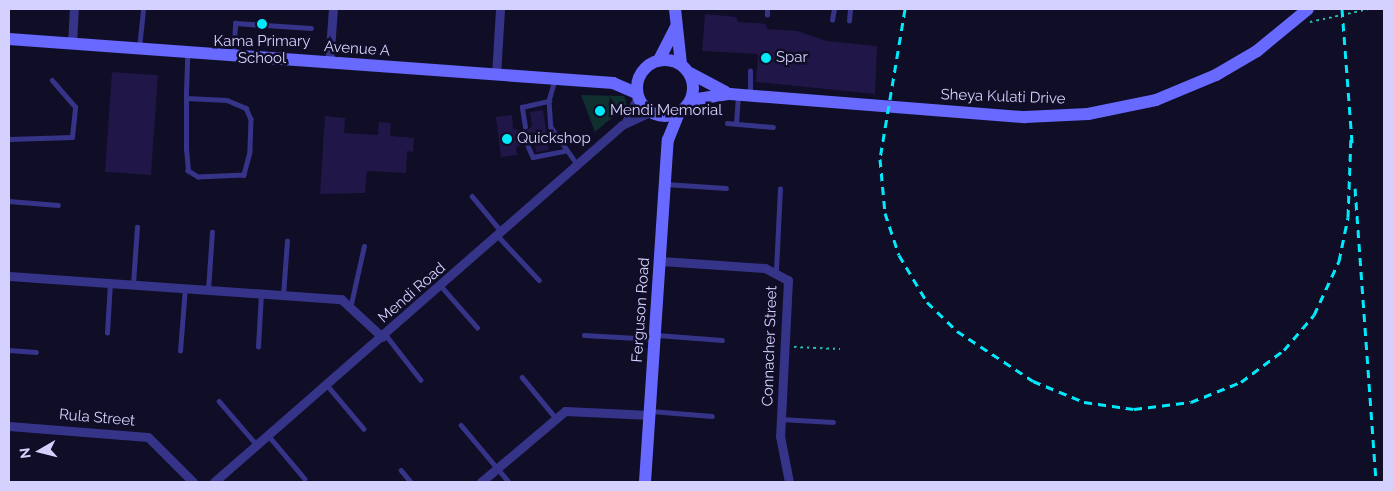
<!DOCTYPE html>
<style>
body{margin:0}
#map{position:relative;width:1393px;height:491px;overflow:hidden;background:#100d26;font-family:Raleway,sans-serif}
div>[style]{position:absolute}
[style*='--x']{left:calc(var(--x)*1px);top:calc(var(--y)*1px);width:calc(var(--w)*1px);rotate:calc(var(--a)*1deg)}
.green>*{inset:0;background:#0f302e}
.building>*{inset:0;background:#201748;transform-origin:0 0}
.path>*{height:2px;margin-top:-1px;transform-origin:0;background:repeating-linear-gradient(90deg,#25c0b2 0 2.5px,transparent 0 6.5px)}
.lane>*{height:4.5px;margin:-2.25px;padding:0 2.25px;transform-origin:2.25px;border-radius:2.25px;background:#353488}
.street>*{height:9px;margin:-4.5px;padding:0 4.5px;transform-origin:4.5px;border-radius:4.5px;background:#353488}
.secondary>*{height:12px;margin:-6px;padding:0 6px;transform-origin:6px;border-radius:6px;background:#6869ff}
.secondary>.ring{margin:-6px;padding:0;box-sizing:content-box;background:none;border:12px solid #6869ff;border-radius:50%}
.rail>*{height:3px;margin-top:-1.5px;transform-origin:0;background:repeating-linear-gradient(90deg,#00eafc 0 8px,transparent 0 14px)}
.dots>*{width:14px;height:14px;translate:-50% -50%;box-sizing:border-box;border:2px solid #100d26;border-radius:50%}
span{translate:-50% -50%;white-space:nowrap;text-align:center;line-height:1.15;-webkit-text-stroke:5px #100d26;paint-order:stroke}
.poi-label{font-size:15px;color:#d5d1ff}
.left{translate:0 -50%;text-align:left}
.street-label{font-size:15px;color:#d5d1ff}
.frame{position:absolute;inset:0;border:10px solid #d5d1ff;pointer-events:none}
.north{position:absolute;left:15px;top:426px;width:50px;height:50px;-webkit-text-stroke:4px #100d26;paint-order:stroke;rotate:262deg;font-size:14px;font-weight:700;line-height:20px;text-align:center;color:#d5d1ff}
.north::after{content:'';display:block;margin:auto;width:18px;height:22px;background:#d5d1ff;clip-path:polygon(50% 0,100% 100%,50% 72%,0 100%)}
</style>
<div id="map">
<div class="green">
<div style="clip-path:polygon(581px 95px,624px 96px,627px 105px,595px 132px)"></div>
</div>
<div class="building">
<div style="clip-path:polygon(705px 14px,736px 17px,738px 22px,766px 24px,767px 29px,797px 31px,827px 41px,877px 46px,875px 94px,756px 82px,758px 54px,702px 51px)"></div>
<div style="left:112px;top:72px;width:46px;height:100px;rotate:4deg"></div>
<div style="clip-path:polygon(543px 110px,549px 150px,536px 152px,535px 145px,528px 142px,516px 147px,517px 155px,501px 157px,496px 117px,512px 115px,513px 129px,526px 131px,532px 126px,530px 112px)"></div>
<div style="clip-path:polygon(325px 116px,345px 118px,344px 133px,378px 135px,379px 122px,391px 123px,390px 136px,414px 138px,413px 152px,407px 151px,406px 173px,367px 171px,365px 193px,320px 194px)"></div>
</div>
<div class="path">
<div style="--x:1310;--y:22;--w:60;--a:-12.4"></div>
<div style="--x:794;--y:347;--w:46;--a:2.5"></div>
</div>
<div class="lane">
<div style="--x:767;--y:15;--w:6;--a:-90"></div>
<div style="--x:832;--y:20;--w:11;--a:-80"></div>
<div style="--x:849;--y:21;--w:12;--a:-85"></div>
<div style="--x:139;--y:48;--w:39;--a:-84"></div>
<div style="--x:233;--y:55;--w:32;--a:-86"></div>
<div style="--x:235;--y:23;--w:76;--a:3.8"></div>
<div style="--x:555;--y:80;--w:22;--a:106"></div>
<div style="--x:549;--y:101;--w:26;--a:86"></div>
<div style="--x:551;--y:127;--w:45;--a:54.9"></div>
<div style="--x:750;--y:95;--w:24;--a:-90"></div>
<div style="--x:186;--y:98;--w:41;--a:2.8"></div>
<div style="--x:227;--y:100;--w:21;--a:23"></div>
<div style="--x:246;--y:108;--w:12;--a:66"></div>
<div style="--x:251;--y:119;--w:33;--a:92"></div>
<div style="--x:250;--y:152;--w:24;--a:105"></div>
<div style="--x:244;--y:175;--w:46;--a:177.5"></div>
<div style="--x:198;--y:177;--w:12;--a:-149"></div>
<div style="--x:188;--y:171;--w:21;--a:-95"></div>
<div style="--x:186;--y:150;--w:58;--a:-90"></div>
<div style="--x:186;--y:92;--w:37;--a:-88"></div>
<div style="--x:727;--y:123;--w:46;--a:5"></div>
<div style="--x:736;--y:124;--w:28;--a:-86"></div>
<div style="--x:525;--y:127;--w:20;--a:-99"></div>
<div style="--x:522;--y:107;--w:28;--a:-13"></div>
<div style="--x:9;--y:139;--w:63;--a:-1.8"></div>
<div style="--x:72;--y:137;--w:30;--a:-84"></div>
<div style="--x:75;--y:107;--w:35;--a:-131"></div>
<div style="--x:528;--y:146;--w:12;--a:66"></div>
<div style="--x:533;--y:157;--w:33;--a:-11"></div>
<div style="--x:665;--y:184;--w:61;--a:3.8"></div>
<div style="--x:472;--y:196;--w:45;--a:50.4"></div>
<div style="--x:9;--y:201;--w:49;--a:4.7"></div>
<div style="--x:498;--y:236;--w:60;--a:47"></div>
<div style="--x:776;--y:270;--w:81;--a:-87.2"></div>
<div style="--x:133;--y:284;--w:57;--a:-86"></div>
<div style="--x:441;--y:286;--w:55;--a:48.7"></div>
<div style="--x:208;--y:290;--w:58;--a:-86.1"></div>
<div style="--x:283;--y:295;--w:54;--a:-85.8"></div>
<div style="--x:351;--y:304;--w:59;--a:-77.4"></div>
<div style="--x:107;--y:333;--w:50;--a:-86.6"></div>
<div style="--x:385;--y:334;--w:58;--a:52"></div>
<div style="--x:584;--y:335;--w:70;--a:3.3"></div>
<div style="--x:657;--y:335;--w:65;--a:4.4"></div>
<div style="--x:258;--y:347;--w:53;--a:-86.8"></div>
<div style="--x:9;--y:350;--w:27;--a:4"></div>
<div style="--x:180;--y:351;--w:63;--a:-85.5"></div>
<div style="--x:522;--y:377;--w:52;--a:50.5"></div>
<div style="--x:327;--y:385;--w:57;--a:49.9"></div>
<div style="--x:219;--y:401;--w:58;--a:49.2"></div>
<div style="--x:651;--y:411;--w:61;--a:4.7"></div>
<div style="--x:780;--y:419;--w:53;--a:3.2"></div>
<div style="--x:461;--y:425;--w:75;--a:49.9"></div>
<div style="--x:268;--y:435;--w:57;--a:49.9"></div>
<div style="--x:401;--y:470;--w:16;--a:50"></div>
</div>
<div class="street">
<div style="--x:72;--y:44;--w:35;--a:-87"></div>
<div style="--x:329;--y:63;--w:54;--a:-85.8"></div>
<div style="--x:496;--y:75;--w:66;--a:-86.5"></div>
<div style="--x:626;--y:122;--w:29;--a:-65"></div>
<div style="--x:661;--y:261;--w:104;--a:3.9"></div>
<div style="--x:765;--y:268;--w:26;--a:28"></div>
<div style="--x:788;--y:280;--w:156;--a:92.9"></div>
<div style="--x:780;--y:436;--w:47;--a:78.9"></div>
<div style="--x:9;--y:276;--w:333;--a:4"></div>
<div style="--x:341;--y:299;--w:56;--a:42.8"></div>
<div style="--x:9;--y:426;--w:139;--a:4.5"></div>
<div style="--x:148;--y:437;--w:64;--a:45"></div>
<div style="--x:214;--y:482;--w:542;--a:-41.19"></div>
<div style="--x:622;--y:125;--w:31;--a:-25"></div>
<div style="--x:481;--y:482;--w:110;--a:-40.2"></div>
<div style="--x:565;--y:411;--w:85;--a:2.7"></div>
</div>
<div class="secondary">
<div style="--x:675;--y:9;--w:55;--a:83.8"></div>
<div style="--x:9;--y:39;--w:606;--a:4.17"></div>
<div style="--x:613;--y:83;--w:26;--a:23"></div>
<div class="ring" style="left:637px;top:60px;width:44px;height:44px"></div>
<div style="--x:659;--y:60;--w:36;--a:-63"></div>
<div style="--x:690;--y:73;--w:40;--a:28"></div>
<div style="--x:691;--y:100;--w:39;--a:-9"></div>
<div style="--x:730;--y:94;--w:296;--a:4.5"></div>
<div style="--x:1025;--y:117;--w:63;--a:-2.7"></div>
<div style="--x:1088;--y:114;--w:69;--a:-11.6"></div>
<div style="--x:1156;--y:100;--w:65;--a:-22.6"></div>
<div style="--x:1216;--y:75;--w:48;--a:-30.3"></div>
<div style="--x:1257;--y:51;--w:66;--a:-39.5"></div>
<div style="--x:645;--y:482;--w:343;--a:-86.2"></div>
<div style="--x:668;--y:140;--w:29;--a:-68"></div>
</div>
<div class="rail">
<div style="--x:905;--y:9;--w:152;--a:99.5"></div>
<div style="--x:880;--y:159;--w:54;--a:84.7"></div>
<div style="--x:885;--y:213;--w:44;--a:71.6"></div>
<div style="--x:899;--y:255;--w:55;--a:59.2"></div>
<div style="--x:927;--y:302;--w:42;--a:44"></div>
<div style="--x:957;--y:331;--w:91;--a:33.3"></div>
<div style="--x:1033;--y:381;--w:55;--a:22.4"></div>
<div style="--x:1084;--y:402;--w:50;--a:8"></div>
<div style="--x:1134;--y:409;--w:57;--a:-7"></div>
<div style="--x:1191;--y:402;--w:54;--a:-21.8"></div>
<div style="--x:1241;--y:382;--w:54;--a:-36.7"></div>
<div style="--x:1284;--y:350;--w:46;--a:-49.4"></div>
<div style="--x:1314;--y:315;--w:60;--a:-65.2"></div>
<div style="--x:1339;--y:261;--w:45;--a:-78.4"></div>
<div style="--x:1348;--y:217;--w:81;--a:-87.9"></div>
<div style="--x:1342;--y:9;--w:134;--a:85.7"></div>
<div style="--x:1355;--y:188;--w:295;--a:85.9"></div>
</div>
<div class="dots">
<div style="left:262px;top:24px;background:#00eafc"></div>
<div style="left:766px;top:58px;background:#00eafc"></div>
<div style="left:600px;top:111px;background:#00eafc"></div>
<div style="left:507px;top:139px;background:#00eafc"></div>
</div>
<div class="poi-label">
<span style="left:262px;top:50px">Kama Primary<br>School</span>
<span class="left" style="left:776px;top:58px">Spar</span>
<span class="left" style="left:610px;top:111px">Mendi Memorial</span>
<span class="left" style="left:517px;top:139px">Quickshop</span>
</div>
<div class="street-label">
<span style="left:357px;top:49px;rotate:4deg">Avenue A</span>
<span style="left:1003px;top:97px;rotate:2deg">Sheya Kulati Drive</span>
<span style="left:412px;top:293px;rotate:-41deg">Mendi Road</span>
<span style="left:641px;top:310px;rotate:-86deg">Ferguson Road</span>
<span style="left:770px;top:346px;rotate:-88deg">Connacher Street</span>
<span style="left:97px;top:418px;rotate:5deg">Rula Street</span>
</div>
<div class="frame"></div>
<div class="north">N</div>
</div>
